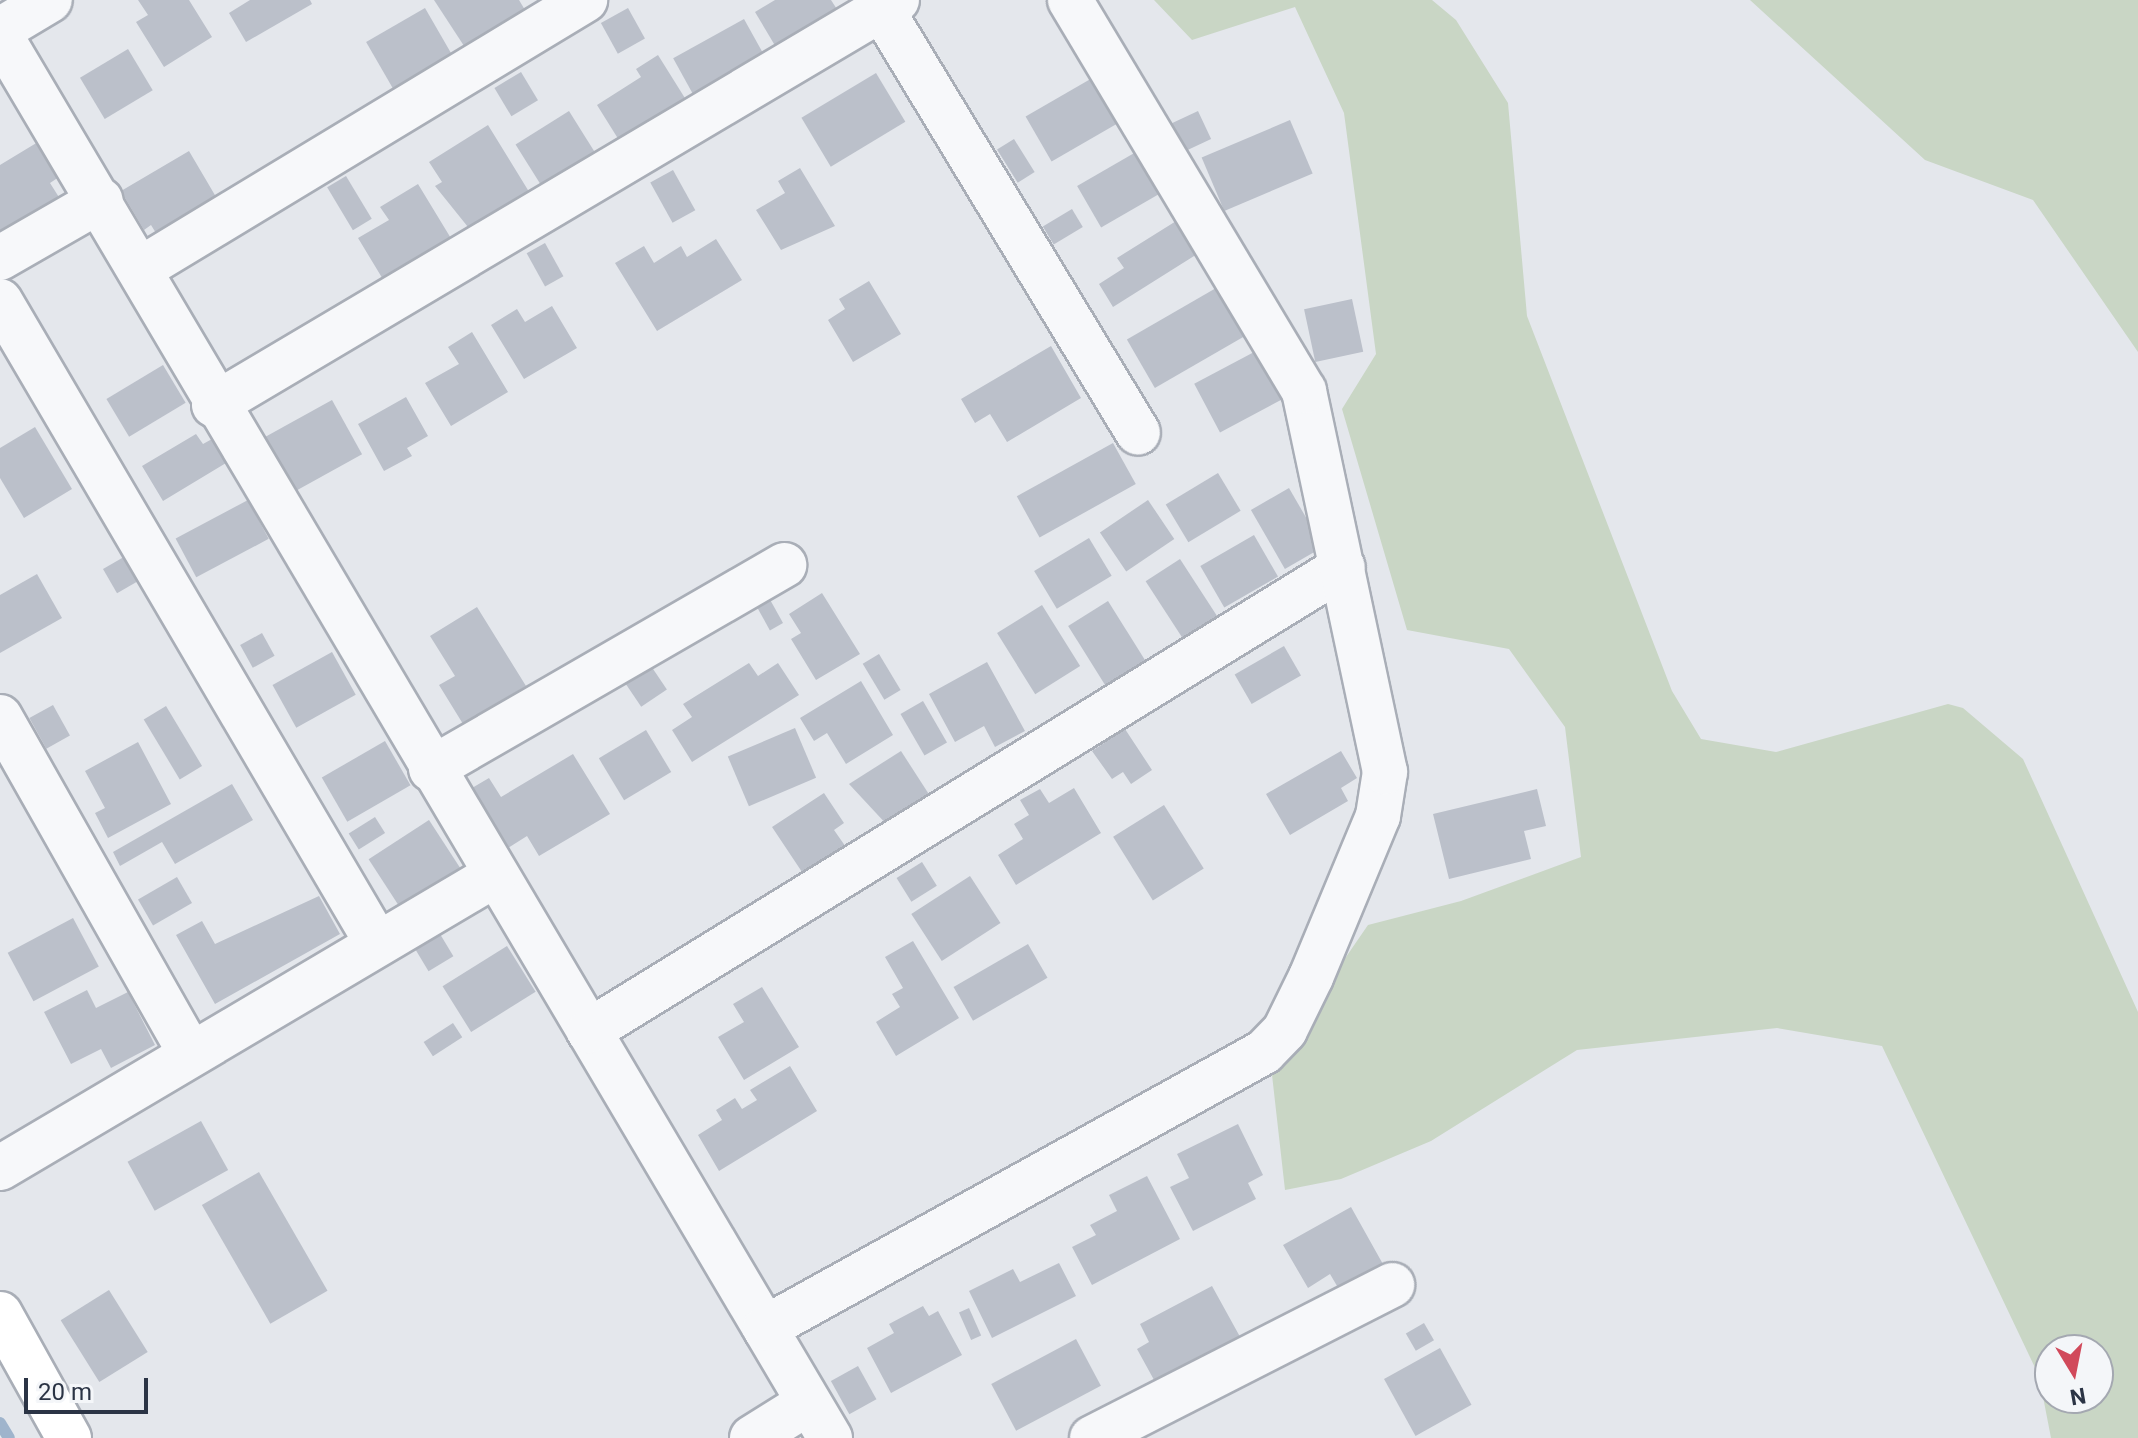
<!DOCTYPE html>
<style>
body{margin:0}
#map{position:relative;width:2138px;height:1438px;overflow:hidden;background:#e4e7ec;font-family:Roboto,sans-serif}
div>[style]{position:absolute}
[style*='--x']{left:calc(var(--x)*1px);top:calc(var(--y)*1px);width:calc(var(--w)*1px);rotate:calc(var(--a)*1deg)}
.green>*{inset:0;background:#c9d6c5}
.stream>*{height:12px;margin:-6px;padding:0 6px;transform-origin:6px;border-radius:6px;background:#9fb4cc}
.building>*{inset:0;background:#bbc0ca;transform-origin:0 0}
.roads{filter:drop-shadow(2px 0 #a9aeb7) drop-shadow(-2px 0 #a9aeb7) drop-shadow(0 2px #a9aeb7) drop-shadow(0 -2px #a9aeb7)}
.minor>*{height:44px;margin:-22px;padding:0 22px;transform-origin:22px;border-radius:22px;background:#f7f8fa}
.major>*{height:44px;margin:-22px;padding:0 22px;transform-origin:22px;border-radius:22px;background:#fff}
span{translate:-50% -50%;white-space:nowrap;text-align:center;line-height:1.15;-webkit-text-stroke:6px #f4f6f9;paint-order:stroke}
.north{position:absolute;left:2034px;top:1334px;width:80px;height:80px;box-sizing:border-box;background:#f4f6f9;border:2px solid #a4a8b1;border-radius:50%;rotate:170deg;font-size:22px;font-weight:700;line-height:32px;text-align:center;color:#2b3445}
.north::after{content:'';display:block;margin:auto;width:28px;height:36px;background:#d1495b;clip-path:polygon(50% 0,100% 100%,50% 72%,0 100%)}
.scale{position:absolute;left:24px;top:1378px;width:124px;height:36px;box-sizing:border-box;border:4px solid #2b3445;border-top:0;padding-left:10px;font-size:24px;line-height:28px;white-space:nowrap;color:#2b3445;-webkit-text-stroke:6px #f4f6f9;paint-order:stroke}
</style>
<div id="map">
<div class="green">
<div style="clip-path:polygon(evenodd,1154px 0,1432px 0,1456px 20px,1508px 103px,1527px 316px,1672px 691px,1701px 739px,1776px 752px,1948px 704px,1963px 708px,2023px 759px,2138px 1012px,2138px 1438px,2051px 1438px,2039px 1376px,1882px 1046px,1777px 1028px,1577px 1050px,1431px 1141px,1341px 1179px,1285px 1190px,1271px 1066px,1368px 925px,1461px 901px,1581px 857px,1565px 727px,1509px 649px,1407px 630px,1342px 409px,1376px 354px,1344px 113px,1295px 7px,1192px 40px,1154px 0,2050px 1350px,2098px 1350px,2098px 1398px,2050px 1398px,2050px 1350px)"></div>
<div style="clip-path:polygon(1750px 0,2138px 0,2138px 352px,2033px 200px,1925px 160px)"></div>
</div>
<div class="stream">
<div style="--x:0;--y:1423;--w:17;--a:59"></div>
</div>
<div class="building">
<div style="clip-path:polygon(138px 0,189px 0,212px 37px,164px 67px,136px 22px,148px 15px)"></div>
<div style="clip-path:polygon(250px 0,310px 0,312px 4px,246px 42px,229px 13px)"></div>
<div style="clip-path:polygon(434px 0,519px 0,525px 10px,466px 49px)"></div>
<div style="clip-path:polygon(775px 0,831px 0,842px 17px,780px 54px,755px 12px)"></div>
<div style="left:425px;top:8px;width:56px;height:68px;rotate:60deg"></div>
<div style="left:628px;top:8px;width:35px;height:31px;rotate:61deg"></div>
<div style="left:744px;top:19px;width:47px;height:81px;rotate:61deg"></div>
<div style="left:128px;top:49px;width:48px;height:56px;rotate:59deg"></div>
<div style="clip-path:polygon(658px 55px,688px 103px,622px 145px,597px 105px,641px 77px,636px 69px)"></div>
<div style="left:521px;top:72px;width:33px;height:31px;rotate:59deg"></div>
<div style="left:876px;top:73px;width:57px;height:87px;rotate:59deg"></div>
<div style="left:1094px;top:77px;width:52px;height:79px;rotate:60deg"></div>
<div style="left:569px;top:111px;width:52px;height:63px;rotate:58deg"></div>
<div style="left:1198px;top:111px;width:31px;height:33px;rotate:65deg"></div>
<div style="left:1290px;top:120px;width:58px;height:96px;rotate:67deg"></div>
<div style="clip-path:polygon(488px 125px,531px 195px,472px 232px,435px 186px,442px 182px,429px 162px)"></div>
<div style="left:1014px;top:139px;width:39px;height:20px;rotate:58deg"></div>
<div style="clip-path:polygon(38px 142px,59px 177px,50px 183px,62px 202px,0 240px,0 165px)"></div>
<div style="clip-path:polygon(189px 151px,219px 202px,159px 238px,151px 225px,144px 230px,121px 191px)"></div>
<div style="left:1136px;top:152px;width:48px;height:68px;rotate:60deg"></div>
<div style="clip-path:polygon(800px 168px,835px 226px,781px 250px,756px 210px,785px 193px,778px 181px)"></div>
<div style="left:673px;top:170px;width:46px;height:26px;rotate:61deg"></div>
<div style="left:346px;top:176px;width:50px;height:22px;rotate:59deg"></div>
<div style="clip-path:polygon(418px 184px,452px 240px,384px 281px,358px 238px,389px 220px,380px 207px)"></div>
<div style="left:1072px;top:209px;width:21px;height:34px;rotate:59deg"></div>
<div style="clip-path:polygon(1181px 218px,1202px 251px,1113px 307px,1099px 284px,1124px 268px,1117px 258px)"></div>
<div style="clip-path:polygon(716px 239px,742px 280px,657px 331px,615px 263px,644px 246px,654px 263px,681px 246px,687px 257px)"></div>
<div style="left:545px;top:243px;width:38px;height:21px;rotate:61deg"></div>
<div style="clip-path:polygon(869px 281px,901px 334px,853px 362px,828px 320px,845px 309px,839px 299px)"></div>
<div style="left:1223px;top:284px;width:56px;height:111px;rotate:60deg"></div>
<div style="left:1352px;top:299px;width:54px;height:49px;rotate:78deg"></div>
<div style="clip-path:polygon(552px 306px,577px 348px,524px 379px,491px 325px,517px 309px,525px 322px)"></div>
<div style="clip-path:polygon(472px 332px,508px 392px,451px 426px,425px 383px,459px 364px,448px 347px)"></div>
<div style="clip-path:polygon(1051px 346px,1081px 398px,1007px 442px,990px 414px,975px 423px,961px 399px)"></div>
<div style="left:1256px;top:351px;width:55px;height:70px;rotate:62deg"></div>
<div style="left:163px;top:365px;width:44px;height:66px;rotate:59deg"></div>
<div style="clip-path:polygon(406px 397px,428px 436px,407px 448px,412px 456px,384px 471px,358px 424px)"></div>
<div style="left:332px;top:400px;width:62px;height:76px;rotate:61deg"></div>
<div style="clip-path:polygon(35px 427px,72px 489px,24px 518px,0 478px,0 448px)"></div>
<div style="clip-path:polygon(196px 434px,203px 444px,212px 439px,226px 463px,163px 501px,142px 466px)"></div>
<div style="left:1113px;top:443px;width:47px;height:110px;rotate:61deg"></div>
<div style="left:1218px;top:473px;width:44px;height:61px;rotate:59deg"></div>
<div style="left:1289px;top:488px;width:68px;height:44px;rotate:60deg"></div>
<div style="left:248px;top:500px;width:44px;height:82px;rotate:62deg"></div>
<div style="left:1148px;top:500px;width:47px;height:58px;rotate:56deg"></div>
<div style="left:1254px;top:535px;width:48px;height:62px;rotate:60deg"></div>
<div style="left:1089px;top:538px;width:44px;height:64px;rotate:59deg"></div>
<div style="left:129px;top:554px;width:28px;height:30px;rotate:60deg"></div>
<div style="left:1180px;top:559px;width:68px;height:41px;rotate:57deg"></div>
<div style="clip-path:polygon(37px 574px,62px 618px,0 653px,0 595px)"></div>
<div style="clip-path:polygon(822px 593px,860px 654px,816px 680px,791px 639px,801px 633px,789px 614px)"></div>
<div style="left:768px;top:596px;width:31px;height:15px;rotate:61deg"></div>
<div style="left:1108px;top:601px;width:70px;height:47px;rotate:58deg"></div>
<div style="left:1042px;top:605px;width:72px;height:53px;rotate:58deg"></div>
<div style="clip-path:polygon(477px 607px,526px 686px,463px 724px,439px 685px,455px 676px,430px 636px)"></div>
<div style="left:262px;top:633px;width:26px;height:25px;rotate:61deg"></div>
<div style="left:1284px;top:646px;width:34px;height:57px;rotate:60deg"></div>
<div style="left:332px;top:652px;width:49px;height:68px;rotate:61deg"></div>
<div style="left:879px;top:654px;width:42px;height:19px;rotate:59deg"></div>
<div style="clip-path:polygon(987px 662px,1025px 731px,995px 747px,984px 726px,955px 742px,929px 694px)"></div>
<div style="left:649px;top:663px;width:32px;height:31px;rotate:56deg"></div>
<div style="clip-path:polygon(749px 663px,758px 676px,778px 663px,799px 695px,692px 762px,672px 730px,692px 717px,683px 704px)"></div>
<div style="clip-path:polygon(861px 681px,893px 735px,846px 764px,827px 733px,814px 741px,800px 718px)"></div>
<div style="left:923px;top:701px;width:48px;height:26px;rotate:60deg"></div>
<div style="left:53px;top:705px;width:35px;height:27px;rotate:61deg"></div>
<div style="left:166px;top:706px;width:70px;height:26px;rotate:59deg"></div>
<div style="left:795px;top:728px;width:54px;height:73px;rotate:67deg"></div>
<div style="clip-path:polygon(1125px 729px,1152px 770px,1131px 784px,1123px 772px,1112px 779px,1092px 751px)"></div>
<div style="left:646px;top:730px;width:49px;height:55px;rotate:59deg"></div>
<div style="left:385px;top:741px;width:51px;height:73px;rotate:60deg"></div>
<div style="clip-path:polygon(138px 742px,171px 804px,108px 838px,95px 813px,105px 808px,85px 771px)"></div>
<div style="clip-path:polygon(901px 751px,932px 799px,889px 827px,849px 784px)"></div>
<div style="clip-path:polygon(1341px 751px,1357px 778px,1341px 788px,1348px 801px,1290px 835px,1266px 794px)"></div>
<div style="clip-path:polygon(573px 754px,610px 814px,539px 856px,527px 836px,508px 848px,472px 788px,489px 778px,501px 797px)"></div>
<div style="clip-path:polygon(232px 784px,253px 820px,175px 864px,162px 842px,120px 866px,113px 852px)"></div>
<div style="clip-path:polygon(1074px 788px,1101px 833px,1016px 885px,998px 855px,1023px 839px,1014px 824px,1029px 815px,1020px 800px,1040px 789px,1049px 803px)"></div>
<div style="clip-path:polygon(1537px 789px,1546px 826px,1524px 831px,1531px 859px,1449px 879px,1433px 814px)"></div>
<div style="clip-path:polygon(824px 793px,844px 823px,834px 830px,848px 850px,806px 878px,772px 827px)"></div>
<div style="left:1164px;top:805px;width:75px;height:60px;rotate:58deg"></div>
<div style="left:375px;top:817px;width:19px;height:31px;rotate:58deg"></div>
<div style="left:429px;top:820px;width:57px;height:72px;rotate:57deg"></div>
<div style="left:922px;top:862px;width:28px;height:30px;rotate:58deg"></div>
<div style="left:970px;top:876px;width:56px;height:70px;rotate:57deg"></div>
<div style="left:177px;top:877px;width:30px;height:45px;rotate:60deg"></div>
<div style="clip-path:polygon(319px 896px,340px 934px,215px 1004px,176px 935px,202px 921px,215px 944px)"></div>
<div style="left:73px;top:918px;width:55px;height:74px;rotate:62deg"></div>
<div style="left:440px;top:934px;width:26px;height:29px;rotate:59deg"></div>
<div style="clip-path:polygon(913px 941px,959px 1018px,896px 1056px,876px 1022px,900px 1007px,892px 994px,903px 988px,885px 957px)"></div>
<div style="left:1028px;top:944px;width:39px;height:86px;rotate:60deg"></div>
<div style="left:507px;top:946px;width:54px;height:76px;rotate:58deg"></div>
<div style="clip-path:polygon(762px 987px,799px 1047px,744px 1080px,718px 1037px,744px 1022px,733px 1004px)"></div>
<div style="clip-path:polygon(87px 990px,96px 1008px,128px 992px,155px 1045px,111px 1068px,101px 1049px,71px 1064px,44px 1012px)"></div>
<div style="left:453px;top:1023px;width:17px;height:35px;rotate:57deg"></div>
<div style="clip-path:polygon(790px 1066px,817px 1111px,719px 1171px,698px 1135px,722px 1120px,716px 1110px,735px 1098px,742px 1109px,757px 1100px,750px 1090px)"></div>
<div style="left:201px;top:1121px;width:56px;height:84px;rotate:61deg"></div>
<div style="clip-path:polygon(1238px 1124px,1263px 1175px,1248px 1183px,1256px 1199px,1193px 1231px,1170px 1187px,1189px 1178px,1177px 1154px)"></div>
<div style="left:259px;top:1172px;width:137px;height:66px;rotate:60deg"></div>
<div style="clip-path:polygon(1147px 1176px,1180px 1239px,1092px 1285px,1072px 1247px,1096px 1235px,1090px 1225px,1117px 1211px,1109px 1195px)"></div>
<div style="clip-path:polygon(1351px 1207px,1384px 1266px,1340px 1291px,1330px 1274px,1308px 1288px,1283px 1245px)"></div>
<div style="clip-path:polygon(1059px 1263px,1076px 1296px,992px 1338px,969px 1291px,1013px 1269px,1020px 1282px)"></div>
<div style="clip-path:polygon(1212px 1286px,1244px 1344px,1159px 1389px,1137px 1349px,1149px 1342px,1140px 1324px)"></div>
<div style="left:109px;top:1290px;width:73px;height:57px;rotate:58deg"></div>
<div style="clip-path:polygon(923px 1306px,929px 1316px,938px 1311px,962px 1355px,891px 1393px,867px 1348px,894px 1333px,889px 1324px)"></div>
<div style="left:969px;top:1308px;width:30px;height:11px;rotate:66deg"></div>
<div style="left:1424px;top:1323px;width:20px;height:21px;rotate:60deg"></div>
<div style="left:1076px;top:1339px;width:53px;height:96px;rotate:62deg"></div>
<div style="left:1440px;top:1348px;width:65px;height:64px;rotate:61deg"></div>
<div style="left:858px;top:1366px;width:38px;height:31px;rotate:61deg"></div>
</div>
<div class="roads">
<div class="minor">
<div style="--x:882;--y:10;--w:494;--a:58.8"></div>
<div style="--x:0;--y:30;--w:58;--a:-31"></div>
<div style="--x:0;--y:35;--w:1630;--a:59.39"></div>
<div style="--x:0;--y:258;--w:116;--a:-29.9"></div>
<div style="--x:142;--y:268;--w:518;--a:-31.17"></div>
<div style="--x:0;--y:301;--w:745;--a:59.58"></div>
<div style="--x:214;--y:405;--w:794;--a:-30.67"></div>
<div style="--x:0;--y:717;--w:386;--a:60.5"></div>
<div style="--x:431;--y:769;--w:408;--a:-30"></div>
<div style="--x:589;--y:1031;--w:885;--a:-31.61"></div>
<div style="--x:0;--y:1168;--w:575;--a:-30.62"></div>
<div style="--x:765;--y:1328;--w:570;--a:-28.95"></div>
<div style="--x:1264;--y:1052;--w:30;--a:-46"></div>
<div style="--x:1285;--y:1030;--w:59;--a:-63.9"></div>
<div style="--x:1311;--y:977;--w:174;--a:-67.4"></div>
<div style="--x:1378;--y:816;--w:45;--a:-81"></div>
<div style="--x:1385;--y:772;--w:390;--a:-102"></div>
<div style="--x:1304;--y:391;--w:456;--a:-120.9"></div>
<div style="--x:752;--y:1438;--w:66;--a:-32"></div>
<div style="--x:1092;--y:1438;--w:337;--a:-27"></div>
</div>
<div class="major">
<div style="--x:0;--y:1314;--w:142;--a:60.9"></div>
</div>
</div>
<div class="north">N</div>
<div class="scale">20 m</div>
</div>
